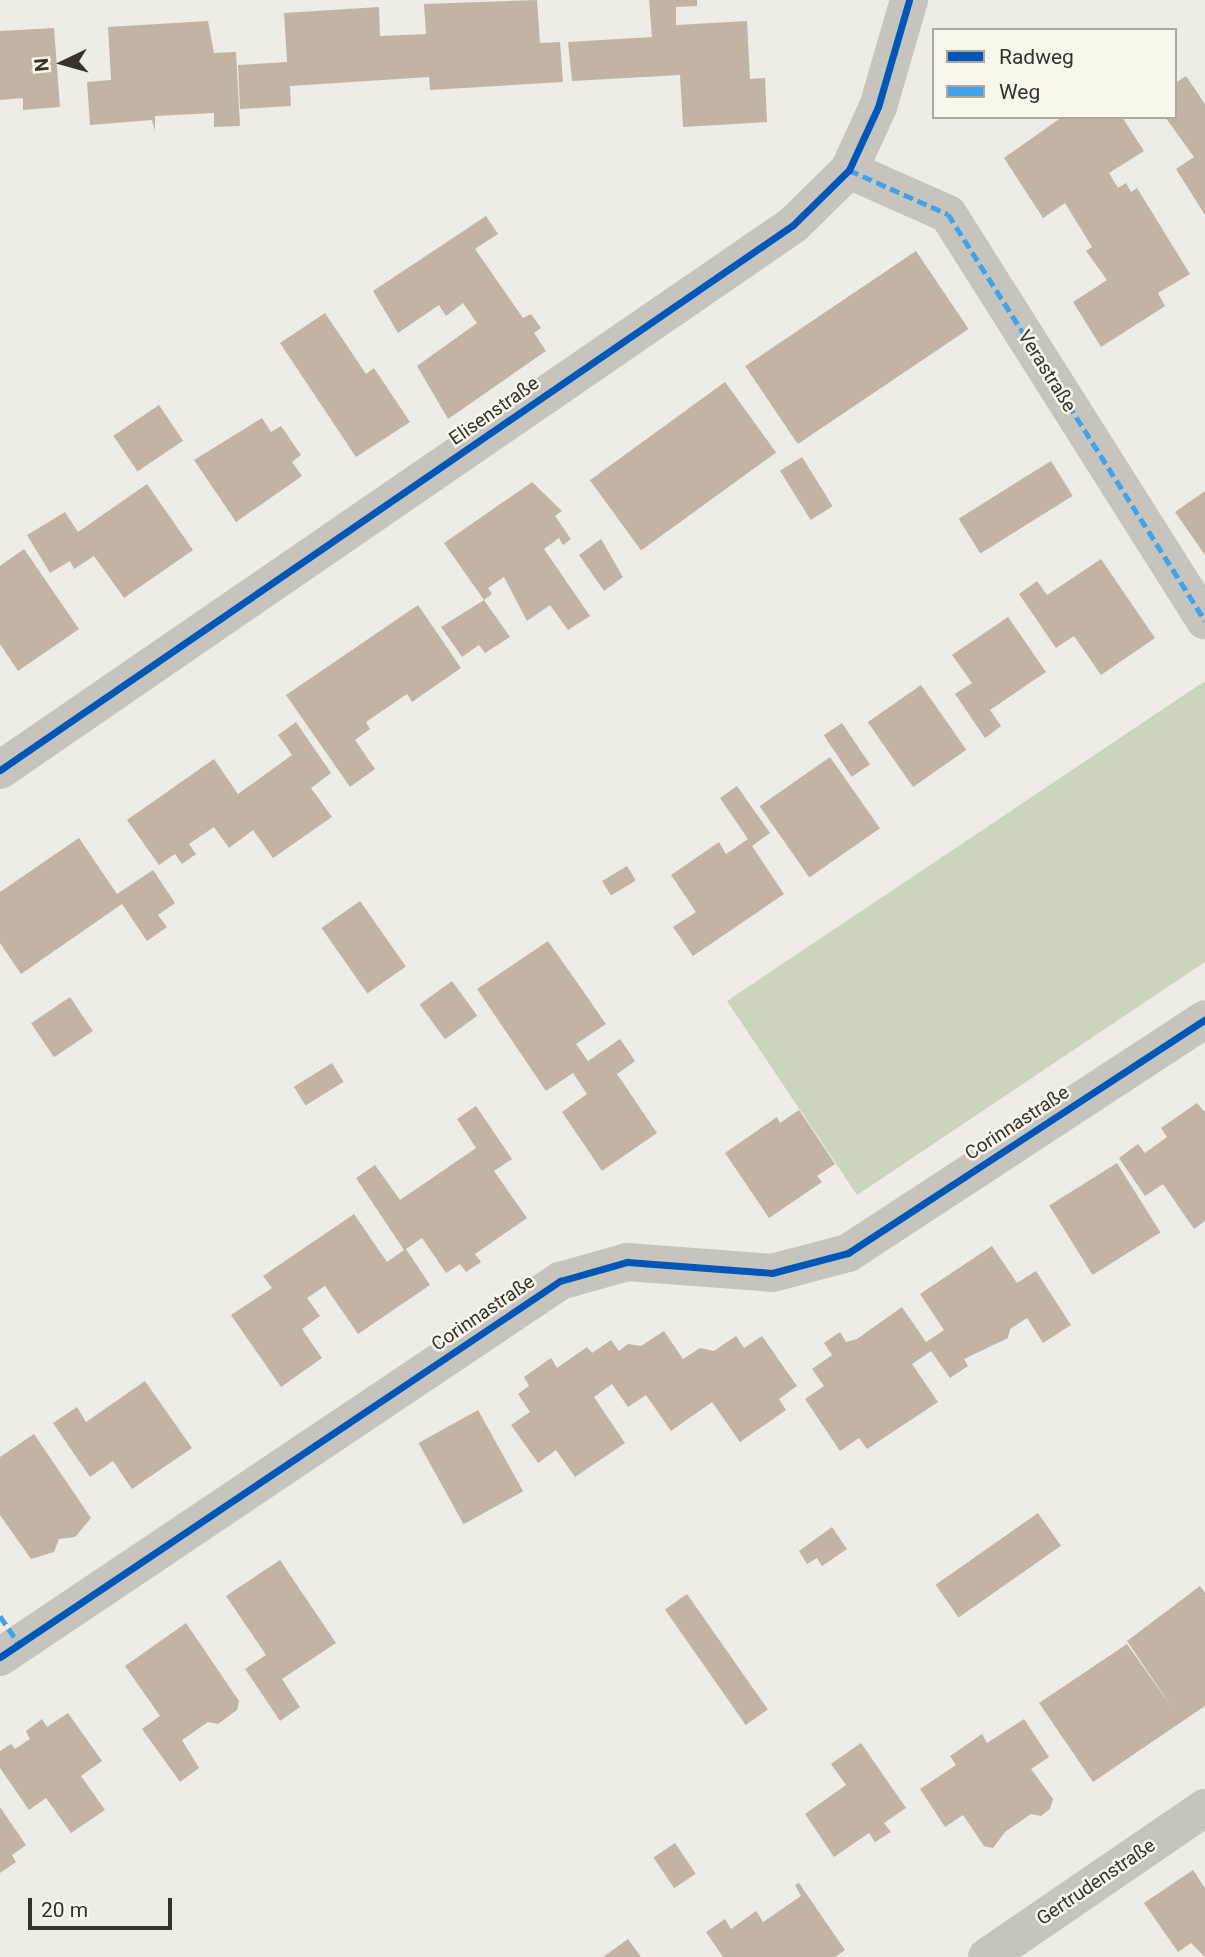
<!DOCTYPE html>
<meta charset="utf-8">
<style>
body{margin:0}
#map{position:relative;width:1205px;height:1957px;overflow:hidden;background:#eeece4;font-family:Roboto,sans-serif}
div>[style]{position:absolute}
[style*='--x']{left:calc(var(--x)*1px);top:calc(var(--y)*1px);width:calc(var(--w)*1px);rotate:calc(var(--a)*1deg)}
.green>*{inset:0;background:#cbd4bf}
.building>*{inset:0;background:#c1b4a6;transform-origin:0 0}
.minor>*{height:38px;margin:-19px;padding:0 19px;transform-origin:19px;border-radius:19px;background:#c7c4bd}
.quiet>*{height:5px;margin-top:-2.5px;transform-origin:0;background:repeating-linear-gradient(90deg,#3fa3eb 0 10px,transparent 0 15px)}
.cycleway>*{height:7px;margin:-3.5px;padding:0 3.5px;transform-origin:3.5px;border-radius:3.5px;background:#0057b8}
span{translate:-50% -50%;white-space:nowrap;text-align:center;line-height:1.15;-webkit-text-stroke:5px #faf6ec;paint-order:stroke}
.street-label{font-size:19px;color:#38322a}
.legend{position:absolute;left:932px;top:28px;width:245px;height:91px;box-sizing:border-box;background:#faf6ec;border:2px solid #aca89e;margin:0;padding:9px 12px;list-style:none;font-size:21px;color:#38322a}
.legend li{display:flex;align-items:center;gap:14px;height:35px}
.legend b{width:35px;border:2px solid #aca89e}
.north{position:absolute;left:28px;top:28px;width:70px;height:70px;-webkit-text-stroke:5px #faf6ec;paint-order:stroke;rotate:265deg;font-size:19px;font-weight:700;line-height:28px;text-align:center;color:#38322a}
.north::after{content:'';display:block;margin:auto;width:24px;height:32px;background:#38322a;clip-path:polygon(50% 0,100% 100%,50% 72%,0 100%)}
.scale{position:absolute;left:28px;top:1898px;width:144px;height:32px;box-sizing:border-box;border:4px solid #38322a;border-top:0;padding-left:9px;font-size:21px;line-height:24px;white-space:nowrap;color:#38322a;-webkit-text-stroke:5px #faf6ec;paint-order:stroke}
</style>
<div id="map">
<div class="green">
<div style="clip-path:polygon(1205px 681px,1205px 962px,857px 1195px,727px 1001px)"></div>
</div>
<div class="building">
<div style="clip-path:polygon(537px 0,540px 43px,560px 42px,563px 82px,430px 90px,429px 77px,290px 86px,291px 106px,240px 109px,238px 65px,287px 62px,284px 13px,379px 7px,380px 36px,426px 34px,424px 4px)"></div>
<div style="clip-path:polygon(649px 0,697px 0,697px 6px,676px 7px,676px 25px,747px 21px,750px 79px,765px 78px,767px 122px,683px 127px,680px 75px,572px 81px,568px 42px,652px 37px)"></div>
<div style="clip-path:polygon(208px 21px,214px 53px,236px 52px,240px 126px,214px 127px,214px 113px,155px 116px,155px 131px,152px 120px,90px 125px,87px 82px,111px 80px,108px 27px)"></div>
<div style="clip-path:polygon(54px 28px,60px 107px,23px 110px,23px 98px,0 100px,0 31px)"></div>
<div style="clip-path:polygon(1186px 76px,1205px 104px,1205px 215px,1176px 169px,1194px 157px,1165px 117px,1175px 117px,1175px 83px)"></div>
<div style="clip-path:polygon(1062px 117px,1122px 117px,1144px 151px,1109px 173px,1118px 188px,1126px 183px,1131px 192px,1137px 188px,1190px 274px,1158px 293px,1165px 306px,1101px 347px,1073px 302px,1107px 280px,1086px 251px,1092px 247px,1065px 203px,1043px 218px,1004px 158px)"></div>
<div style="clip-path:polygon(486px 216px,498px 234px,475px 249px,523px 318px,531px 314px,541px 328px,534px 333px,546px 351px,448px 419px,417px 366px,477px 323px,463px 303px,446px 316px,439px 305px,398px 333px,373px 291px)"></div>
<div style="left:916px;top:251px;width:94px;height:206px;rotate:56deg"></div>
<div style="clip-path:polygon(325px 313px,366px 374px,374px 368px,410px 422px,356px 457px,280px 343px)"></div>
<div style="left:725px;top:382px;width:87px;height:167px;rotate:54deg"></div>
<div style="left:159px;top:405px;width:43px;height:55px;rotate:56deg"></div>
<div style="clip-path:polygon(262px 418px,271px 432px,281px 426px,301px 455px,292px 462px,302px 476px,236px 522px,194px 460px)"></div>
<div style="left:802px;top:457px;width:58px;height:26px;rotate:58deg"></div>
<div style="left:1051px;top:461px;width:41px;height:109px;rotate:58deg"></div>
<div style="clip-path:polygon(532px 482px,562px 511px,555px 516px,571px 539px,563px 545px,559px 538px,544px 549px,590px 616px,568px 630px,550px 605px,527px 621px,504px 577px,488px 588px,492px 594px,484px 600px,444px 543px)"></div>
<div style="clip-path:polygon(147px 484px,193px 550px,124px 598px,94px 556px,74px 569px,70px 561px,50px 573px,27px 535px,65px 512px,78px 532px)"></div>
<div style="clip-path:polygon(1205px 491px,1205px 555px,1175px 512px)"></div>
<div style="clip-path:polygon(601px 539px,623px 577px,604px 591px,579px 555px)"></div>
<div style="clip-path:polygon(24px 549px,79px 629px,18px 671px,0 644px,0 566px)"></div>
<div style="clip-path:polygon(1101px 559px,1155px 638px,1101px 675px,1074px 636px,1056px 648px,1019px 594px,1037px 581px,1047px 595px)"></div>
<div style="clip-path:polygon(484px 600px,510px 637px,485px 653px,479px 645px,462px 657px,441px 627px)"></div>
<div style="clip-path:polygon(418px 605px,461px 668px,412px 702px,407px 694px,366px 722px,370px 729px,355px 740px,375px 769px,350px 787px,286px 695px)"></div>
<div style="clip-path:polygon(1008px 617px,1046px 672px,990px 710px,1001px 726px,985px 738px,955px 694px,972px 683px,952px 655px)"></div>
<div style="left:921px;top:685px;width:79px;height:65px;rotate:55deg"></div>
<div style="clip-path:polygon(296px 722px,331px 773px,311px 788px,332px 817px,273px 858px,253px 830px,229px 848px,214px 827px,189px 844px,196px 854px,182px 864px,175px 854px,159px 865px,127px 820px,214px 759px,238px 794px,292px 755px,278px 735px)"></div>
<div style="left:842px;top:723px;width:50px;height:22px;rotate:56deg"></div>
<div style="left:830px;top:757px;width:87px;height:86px;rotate:55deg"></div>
<div style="clip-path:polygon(737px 786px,770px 833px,752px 846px,784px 894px,693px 956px,673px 927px,696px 912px,671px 875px,719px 842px,726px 854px,748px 839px,720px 798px)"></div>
<div style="clip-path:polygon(79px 838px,117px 894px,153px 870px,175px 903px,158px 915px,167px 927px,147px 941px,122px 904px,21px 974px,0 943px,0 892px)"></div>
<div style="left:627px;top:866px;width:17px;height:29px;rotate:59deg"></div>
<div style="left:360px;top:901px;width:80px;height:47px;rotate:55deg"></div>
<div style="clip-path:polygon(548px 941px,606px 1024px,576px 1044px,588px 1061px,620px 1039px,635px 1061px,617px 1074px,657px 1133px,602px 1171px,562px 1112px,587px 1094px,573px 1073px,546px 1091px,477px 989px)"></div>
<div style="left:452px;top:981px;width:43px;height:40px;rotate:54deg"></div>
<div style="left:70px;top:997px;width:41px;height:47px;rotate:56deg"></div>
<div style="left:332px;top:1063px;width:22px;height:45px;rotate:58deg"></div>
<div style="clip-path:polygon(1197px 1103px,1205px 1112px,1205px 1221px,1194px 1229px,1163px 1184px,1145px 1196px,1119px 1158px,1138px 1144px,1145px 1153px,1167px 1137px,1161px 1128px)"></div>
<div style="clip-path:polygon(476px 1106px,512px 1159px,494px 1171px,527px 1218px,475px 1254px,481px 1262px,466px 1272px,460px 1264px,446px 1273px,422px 1238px,406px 1249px,430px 1285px,358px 1334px,325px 1286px,307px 1298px,320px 1316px,302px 1329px,322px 1358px,281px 1387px,231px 1315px,272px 1288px,263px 1276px,354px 1214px,387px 1262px,404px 1250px,356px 1178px,375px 1165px,400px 1200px,476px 1148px,457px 1119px)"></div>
<div style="clip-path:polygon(799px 1110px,835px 1164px,817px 1176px,822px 1182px,769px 1218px,725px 1153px,777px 1117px,780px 1123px)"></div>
<div style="left:1117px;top:1163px;width:82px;height:80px;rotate:58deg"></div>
<div style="clip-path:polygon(992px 1246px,1017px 1283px,1036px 1271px,1071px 1325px,1043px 1343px,1027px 1318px,1010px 1329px,1008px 1338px,964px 1359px,968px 1366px,950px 1378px,931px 1351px,912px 1364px,938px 1402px,867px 1449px,859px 1438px,840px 1451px,805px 1399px,824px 1386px,812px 1369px,832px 1355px,824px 1343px,840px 1332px,846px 1342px,857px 1339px,902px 1307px,926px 1342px,944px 1330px,920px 1294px)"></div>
<div style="clip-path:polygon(664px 1331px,683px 1359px,700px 1348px,714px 1351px,736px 1336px,744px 1348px,762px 1336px,797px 1386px,779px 1399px,786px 1410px,740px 1442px,712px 1402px,671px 1431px,646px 1395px,628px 1407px,612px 1384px,594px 1397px,625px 1443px,575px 1477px,556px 1450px,538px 1463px,511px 1425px,530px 1412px,518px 1394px,529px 1386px,524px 1377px,551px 1358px,557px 1368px,587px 1347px,592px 1353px,611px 1340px,619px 1351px,628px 1344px,641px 1346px)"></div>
<div style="clip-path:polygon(145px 1381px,192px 1448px,132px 1489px,113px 1461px,90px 1477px,53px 1423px,77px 1407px,86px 1422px)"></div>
<div style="left:478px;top:1410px;width:93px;height:68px;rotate:61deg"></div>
<div style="clip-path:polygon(34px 1434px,91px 1518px,75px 1537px,59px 1539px,54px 1552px,31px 1559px,0 1515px,0 1457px)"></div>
<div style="left:1038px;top:1513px;width:40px;height:125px;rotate:55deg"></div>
<div style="clip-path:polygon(832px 1527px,847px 1549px,822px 1566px,817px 1558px,807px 1564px,799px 1551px)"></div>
<div style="clip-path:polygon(280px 1560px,336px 1643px,282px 1679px,300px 1707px,280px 1721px,245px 1669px,266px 1655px,226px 1596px)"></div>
<div style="clip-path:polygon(1200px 1586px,1205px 1593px,1205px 1706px,1093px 1782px,1039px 1703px,1127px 1644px,1173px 1709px,1127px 1641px)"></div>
<div style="left:687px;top:1594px;width:141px;height:27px;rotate:55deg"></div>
<div style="clip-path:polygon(186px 1623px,239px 1701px,237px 1710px,218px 1724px,208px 1722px,182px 1740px,199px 1768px,180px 1782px,142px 1729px,160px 1716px,125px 1666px)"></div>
<div style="clip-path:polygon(68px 1713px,102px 1761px,81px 1776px,105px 1810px,71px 1833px,46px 1798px,29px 1810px,0 1768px,0 1751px,11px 1744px,15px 1749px,30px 1739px,26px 1731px,42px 1719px,47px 1727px)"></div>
<div style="clip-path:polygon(1024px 1719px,1049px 1757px,1031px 1769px,1053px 1799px,1050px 1809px,1041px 1816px,1031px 1814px,1005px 1832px,993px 1848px,984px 1846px,963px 1815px,945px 1827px,920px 1789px,956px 1765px,950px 1756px,982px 1734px,987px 1743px)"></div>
<div style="clip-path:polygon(861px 1743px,906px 1808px,884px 1823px,891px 1832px,875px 1842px,869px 1833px,834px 1857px,805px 1814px,846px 1785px,831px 1764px)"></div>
<div style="clip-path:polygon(0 1807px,26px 1845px,12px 1855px,16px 1862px,0 1873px)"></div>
<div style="left:675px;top:1843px;width:37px;height:26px;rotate:56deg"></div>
<div style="clip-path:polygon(1193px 1870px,1205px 1888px,1205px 1957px,1191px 1943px,1178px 1952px,1144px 1903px)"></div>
<div style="clip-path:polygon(799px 1883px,845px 1950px,835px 1957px,723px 1957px,706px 1932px,725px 1919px,731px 1929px,756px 1911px,763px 1922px,801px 1896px,795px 1885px)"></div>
<div style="clip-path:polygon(628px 1939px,641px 1957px,603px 1957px)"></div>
</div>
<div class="minor">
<div style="--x:849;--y:170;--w:108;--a:24"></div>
<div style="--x:948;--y:214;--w:481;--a:57.7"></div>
<div style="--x:0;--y:770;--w:962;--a:-34.5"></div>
<div style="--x:793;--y:225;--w:78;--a:-44.5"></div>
<div style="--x:849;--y:170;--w:69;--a:-65.3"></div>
<div style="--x:878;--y:107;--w:111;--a:-73.8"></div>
<div style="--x:0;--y:1657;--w:675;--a:-33.88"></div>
<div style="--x:560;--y:1281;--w:70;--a:-15.8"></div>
<div style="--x:627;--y:1262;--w:145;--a:4.3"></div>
<div style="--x:772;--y:1273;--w:79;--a:-14.7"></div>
<div style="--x:848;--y:1253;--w:427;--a:-33.2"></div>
<div style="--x:987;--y:1957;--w:264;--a:-34.4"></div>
</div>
<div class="quiet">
<div style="--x:849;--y:170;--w:108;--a:24"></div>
<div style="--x:948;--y:214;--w:481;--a:57.7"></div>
<div style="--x:0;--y:1616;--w:34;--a:56"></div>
</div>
<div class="cycleway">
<div style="--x:0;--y:770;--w:962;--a:-34.5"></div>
<div style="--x:793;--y:225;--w:78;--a:-44.5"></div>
<div style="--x:849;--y:170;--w:69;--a:-65.3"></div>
<div style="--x:878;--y:107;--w:111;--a:-73.8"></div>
<div style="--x:0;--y:1657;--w:675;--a:-33.88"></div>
<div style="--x:560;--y:1281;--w:70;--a:-15.8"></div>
<div style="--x:627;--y:1262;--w:145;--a:4.3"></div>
<div style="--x:772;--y:1273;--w:79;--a:-14.7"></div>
<div style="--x:848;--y:1253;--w:427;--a:-33.2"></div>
</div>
<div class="street-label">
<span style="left:1047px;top:371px;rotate:58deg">Verastraße</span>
<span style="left:494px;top:411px;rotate:-35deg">Elisenstraße</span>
<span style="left:1017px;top:1123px;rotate:-33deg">Corinnastraße</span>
<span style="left:483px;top:1313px;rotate:-34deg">Corinnastraße</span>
<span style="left:1096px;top:1882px;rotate:-34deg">Gertrudenstraße</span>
</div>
<ul class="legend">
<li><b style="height:9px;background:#0057b8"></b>Radweg</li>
<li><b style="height:9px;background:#3fa3eb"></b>Weg</li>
</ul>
<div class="north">N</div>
<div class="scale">20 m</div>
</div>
